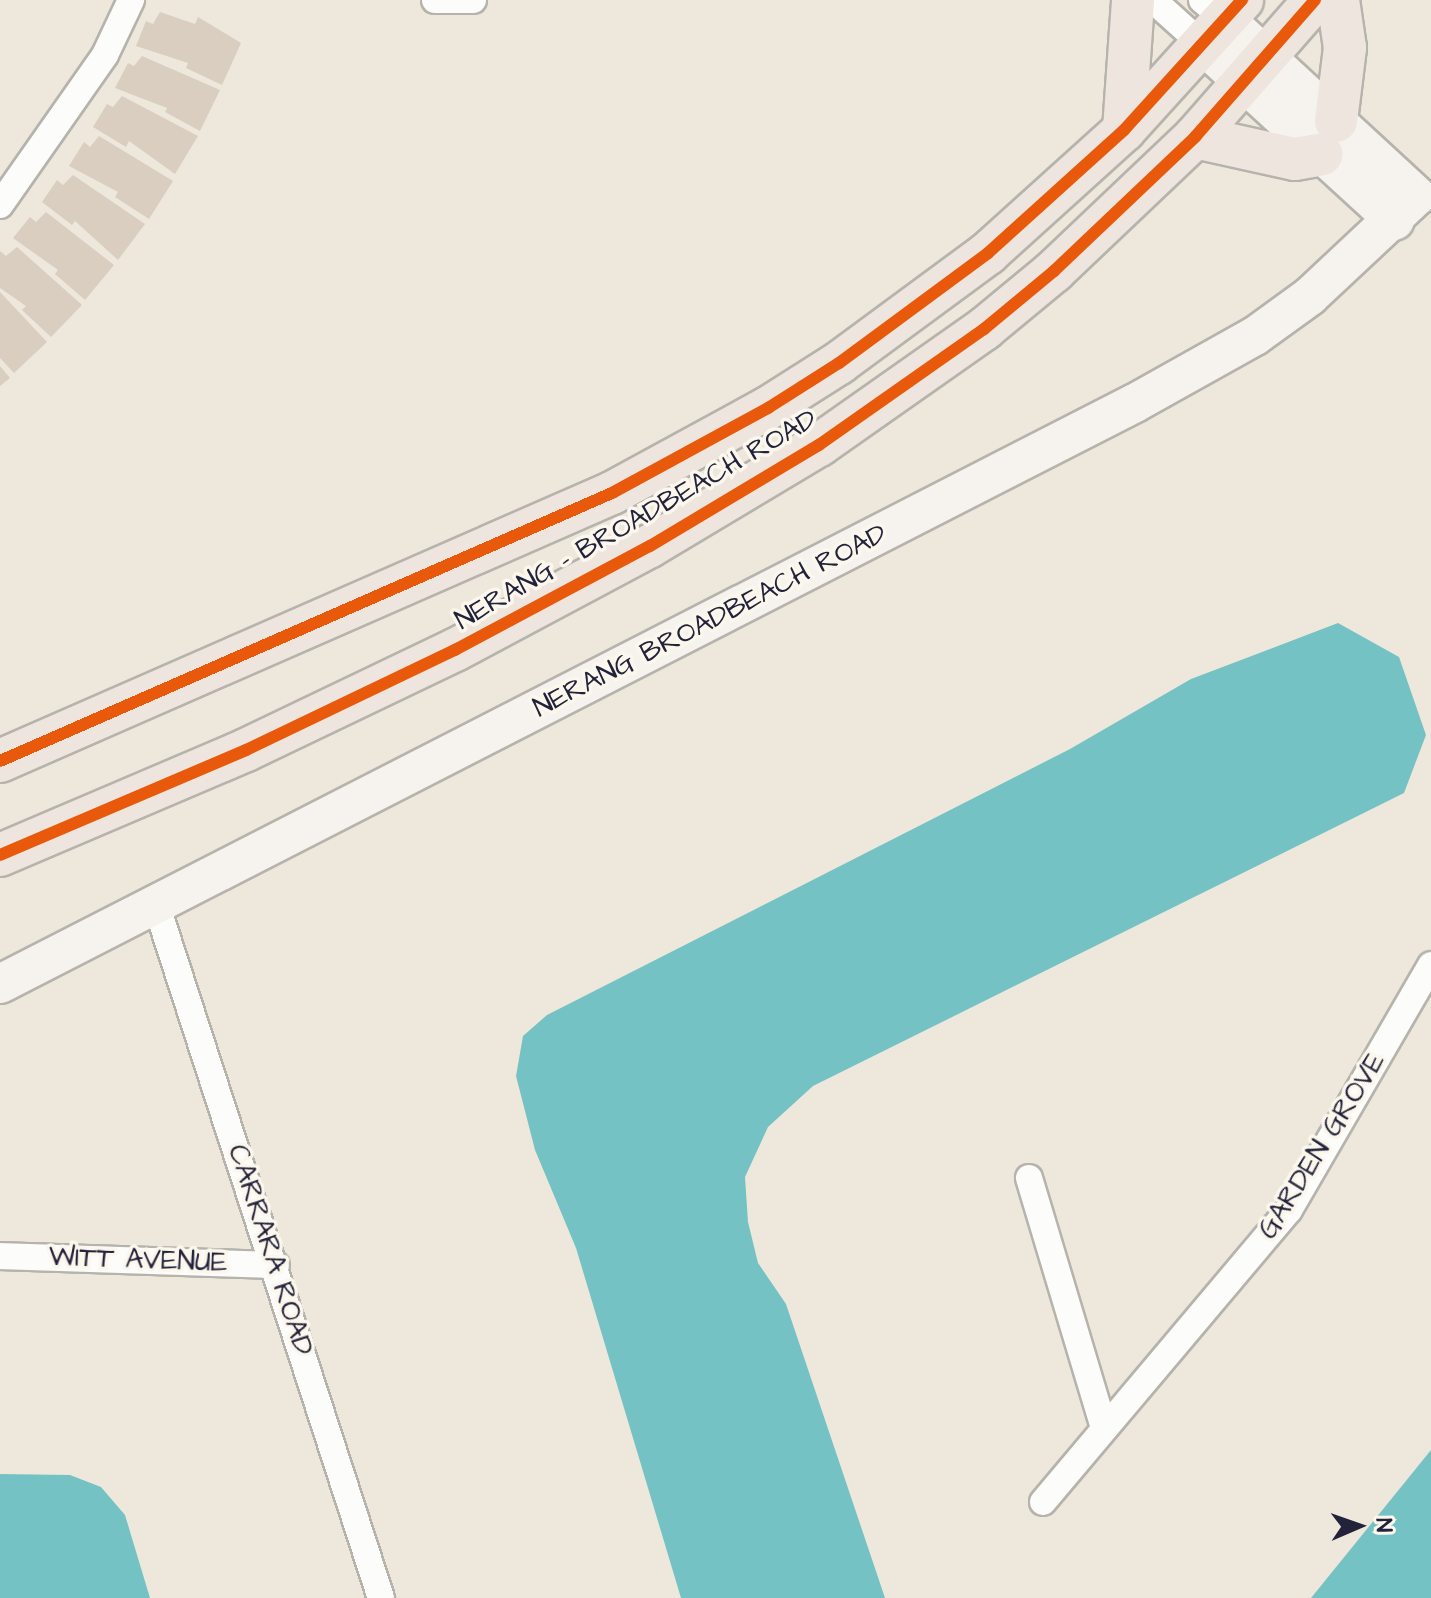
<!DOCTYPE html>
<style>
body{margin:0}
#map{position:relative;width:1431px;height:1598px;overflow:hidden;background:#ede8db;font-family:"Architects Daughter",sans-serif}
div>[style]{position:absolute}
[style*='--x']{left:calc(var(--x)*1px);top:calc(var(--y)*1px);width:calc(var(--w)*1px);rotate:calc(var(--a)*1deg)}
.water>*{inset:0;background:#75c2c5}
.building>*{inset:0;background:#d9cec0}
.roads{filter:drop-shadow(2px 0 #b6b3ad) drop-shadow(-2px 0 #b6b3ad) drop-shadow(0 2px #b6b3ad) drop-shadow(0 -2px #b6b3ad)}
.street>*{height:26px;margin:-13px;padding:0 13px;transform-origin:13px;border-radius:13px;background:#fcfcfa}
.secondary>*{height:38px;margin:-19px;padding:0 19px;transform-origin:19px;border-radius:19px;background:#f6f3ef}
.primary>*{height:42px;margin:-21px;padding:0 21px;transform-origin:21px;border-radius:21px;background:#eee6de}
.cycleway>*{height:12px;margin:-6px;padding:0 6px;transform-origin:6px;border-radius:6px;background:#e8590c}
span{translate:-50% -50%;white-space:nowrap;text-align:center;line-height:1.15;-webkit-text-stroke:7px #fbf7ec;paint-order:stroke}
.street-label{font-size:28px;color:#22223b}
.north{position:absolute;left:1319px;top:1486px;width:80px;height:80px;-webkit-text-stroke:6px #fbf7ec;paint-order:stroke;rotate:88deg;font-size:22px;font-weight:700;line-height:32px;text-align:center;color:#22223b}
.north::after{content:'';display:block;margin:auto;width:28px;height:36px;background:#22223b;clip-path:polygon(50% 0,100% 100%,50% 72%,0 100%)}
</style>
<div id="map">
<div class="water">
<div style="clip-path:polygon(1338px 623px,1399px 657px,1426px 735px,1404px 793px,813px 1086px,768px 1127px,745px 1177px,748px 1222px,758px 1263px,786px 1304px,885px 1598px,681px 1598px,576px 1248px,535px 1150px,516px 1076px,523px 1036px,547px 1015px,1070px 749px,1191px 679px)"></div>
<div style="clip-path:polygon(1431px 1450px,1431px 1598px,1311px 1598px)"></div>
<div style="clip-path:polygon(0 1474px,70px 1475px,101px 1487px,125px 1515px,150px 1598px,0 1598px)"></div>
</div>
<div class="building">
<div style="clip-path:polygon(160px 12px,195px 24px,198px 17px,241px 43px,222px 85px,186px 68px,188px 63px,136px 46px,146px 21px,153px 24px)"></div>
<div style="clip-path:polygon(142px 56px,220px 90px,200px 131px,165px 112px,167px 108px,115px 88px,128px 63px,134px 66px)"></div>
<div style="clip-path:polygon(122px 96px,198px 136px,175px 174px,129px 141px,126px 147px,93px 127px,107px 104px,113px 107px)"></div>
<div style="clip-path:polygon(99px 136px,173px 181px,149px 219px,115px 197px,118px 192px,69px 166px,84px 142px,90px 147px)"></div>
<div style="clip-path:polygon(73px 175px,145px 224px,118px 260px,75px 221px,72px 225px,42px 202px,57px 180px,63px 185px)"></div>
<div style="clip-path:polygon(46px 212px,114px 265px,85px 300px,55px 274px,58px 270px,13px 238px,30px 217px,36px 222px)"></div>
<div style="clip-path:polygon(17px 247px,82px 305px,51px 337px,22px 310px,26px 306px,0 288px,0 251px,6px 256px)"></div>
<div style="clip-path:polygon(0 292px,47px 342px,14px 373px,0 358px)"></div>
<div style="clip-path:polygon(0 366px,10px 378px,0 386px)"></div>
</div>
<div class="roads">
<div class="street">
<div style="--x:435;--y:0;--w:38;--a:0"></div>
<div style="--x:1153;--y:0;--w:67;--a:42"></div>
<div style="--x:1202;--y:0;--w:31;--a:40"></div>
<div style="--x:0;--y:205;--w:183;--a:-55"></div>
<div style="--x:105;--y:55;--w:61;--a:-64.7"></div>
<div style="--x:156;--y:904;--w:730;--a:72.04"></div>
<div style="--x:1029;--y:1178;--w:258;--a:73.3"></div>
<div style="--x:0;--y:1256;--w:276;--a:1.9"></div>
<div style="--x:1043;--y:1502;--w:382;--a:-49.9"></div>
<div style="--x:1289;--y:1210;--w:283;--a:-59.9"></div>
</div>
<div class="secondary">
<div style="--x:1203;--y:45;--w:260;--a:42.5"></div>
<div style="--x:0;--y:984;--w:1275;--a:-27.11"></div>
<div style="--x:1135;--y:403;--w:137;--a:-29.2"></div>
<div style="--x:1255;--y:336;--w:68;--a:-36"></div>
<div style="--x:1310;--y:296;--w:146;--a:-43.1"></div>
<div style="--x:1417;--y:196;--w:260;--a:-137.3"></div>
</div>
<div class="primary">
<div style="--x:1336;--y:121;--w:74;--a:-83"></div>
<div style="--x:1345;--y:48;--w:49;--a:-98.3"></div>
<div style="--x:1124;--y:130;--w:130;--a:-86"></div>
<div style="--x:1195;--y:137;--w:102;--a:12.4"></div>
<div style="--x:1295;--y:159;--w:27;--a:-10"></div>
<div style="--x:0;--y:761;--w:668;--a:-23.65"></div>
<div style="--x:612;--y:493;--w:178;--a:-28.6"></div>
<div style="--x:768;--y:408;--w:84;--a:-32.4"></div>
<div style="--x:839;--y:363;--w:185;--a:-36.4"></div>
<div style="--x:988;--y:253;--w:183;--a:-42.1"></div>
<div style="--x:1124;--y:130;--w:176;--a:-47.8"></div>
<div style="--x:0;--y:855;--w:267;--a:-23.1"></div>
<div style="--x:246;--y:750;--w:232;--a:-25.6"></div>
<div style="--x:455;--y:650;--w:221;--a:-28.1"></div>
<div style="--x:650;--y:546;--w:197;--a:-30.9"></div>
<div style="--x:819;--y:445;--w:202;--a:-35.1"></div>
<div style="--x:984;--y:329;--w:91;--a:-39.6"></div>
<div style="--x:1054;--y:271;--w:195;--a:-43.5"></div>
<div style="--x:1195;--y:137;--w:182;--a:-48.8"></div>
</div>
</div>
<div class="cycleway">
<div style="--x:0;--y:761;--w:668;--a:-23.65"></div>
<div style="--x:612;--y:493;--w:178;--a:-28.6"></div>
<div style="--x:768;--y:408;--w:84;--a:-32.4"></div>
<div style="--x:839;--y:363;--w:185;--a:-36.4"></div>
<div style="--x:988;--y:253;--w:183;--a:-42.1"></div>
<div style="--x:1124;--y:130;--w:176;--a:-47.8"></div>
<div style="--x:0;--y:855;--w:267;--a:-23.1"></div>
<div style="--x:246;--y:750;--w:232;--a:-25.6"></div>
<div style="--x:455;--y:650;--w:221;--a:-28.1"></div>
<div style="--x:650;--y:546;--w:197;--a:-30.9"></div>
<div style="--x:819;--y:445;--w:202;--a:-35.1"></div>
<div style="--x:984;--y:329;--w:91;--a:-39.6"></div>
<div style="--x:1054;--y:271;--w:195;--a:-43.5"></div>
<div style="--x:1195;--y:137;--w:182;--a:-48.8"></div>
</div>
<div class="street-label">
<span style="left:636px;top:520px;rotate:-30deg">NERANG - BROADBEACH ROAD</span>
<span style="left:710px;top:621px;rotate:-27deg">NERANG BROADBEACH ROAD</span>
<span style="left:1322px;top:1146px;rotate:-58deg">GARDEN GROVE</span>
<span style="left:270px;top:1250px;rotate:72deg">CARRARA ROAD</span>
<span style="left:138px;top:1260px;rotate:2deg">WITT AVENUE</span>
</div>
<div class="north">N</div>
</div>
